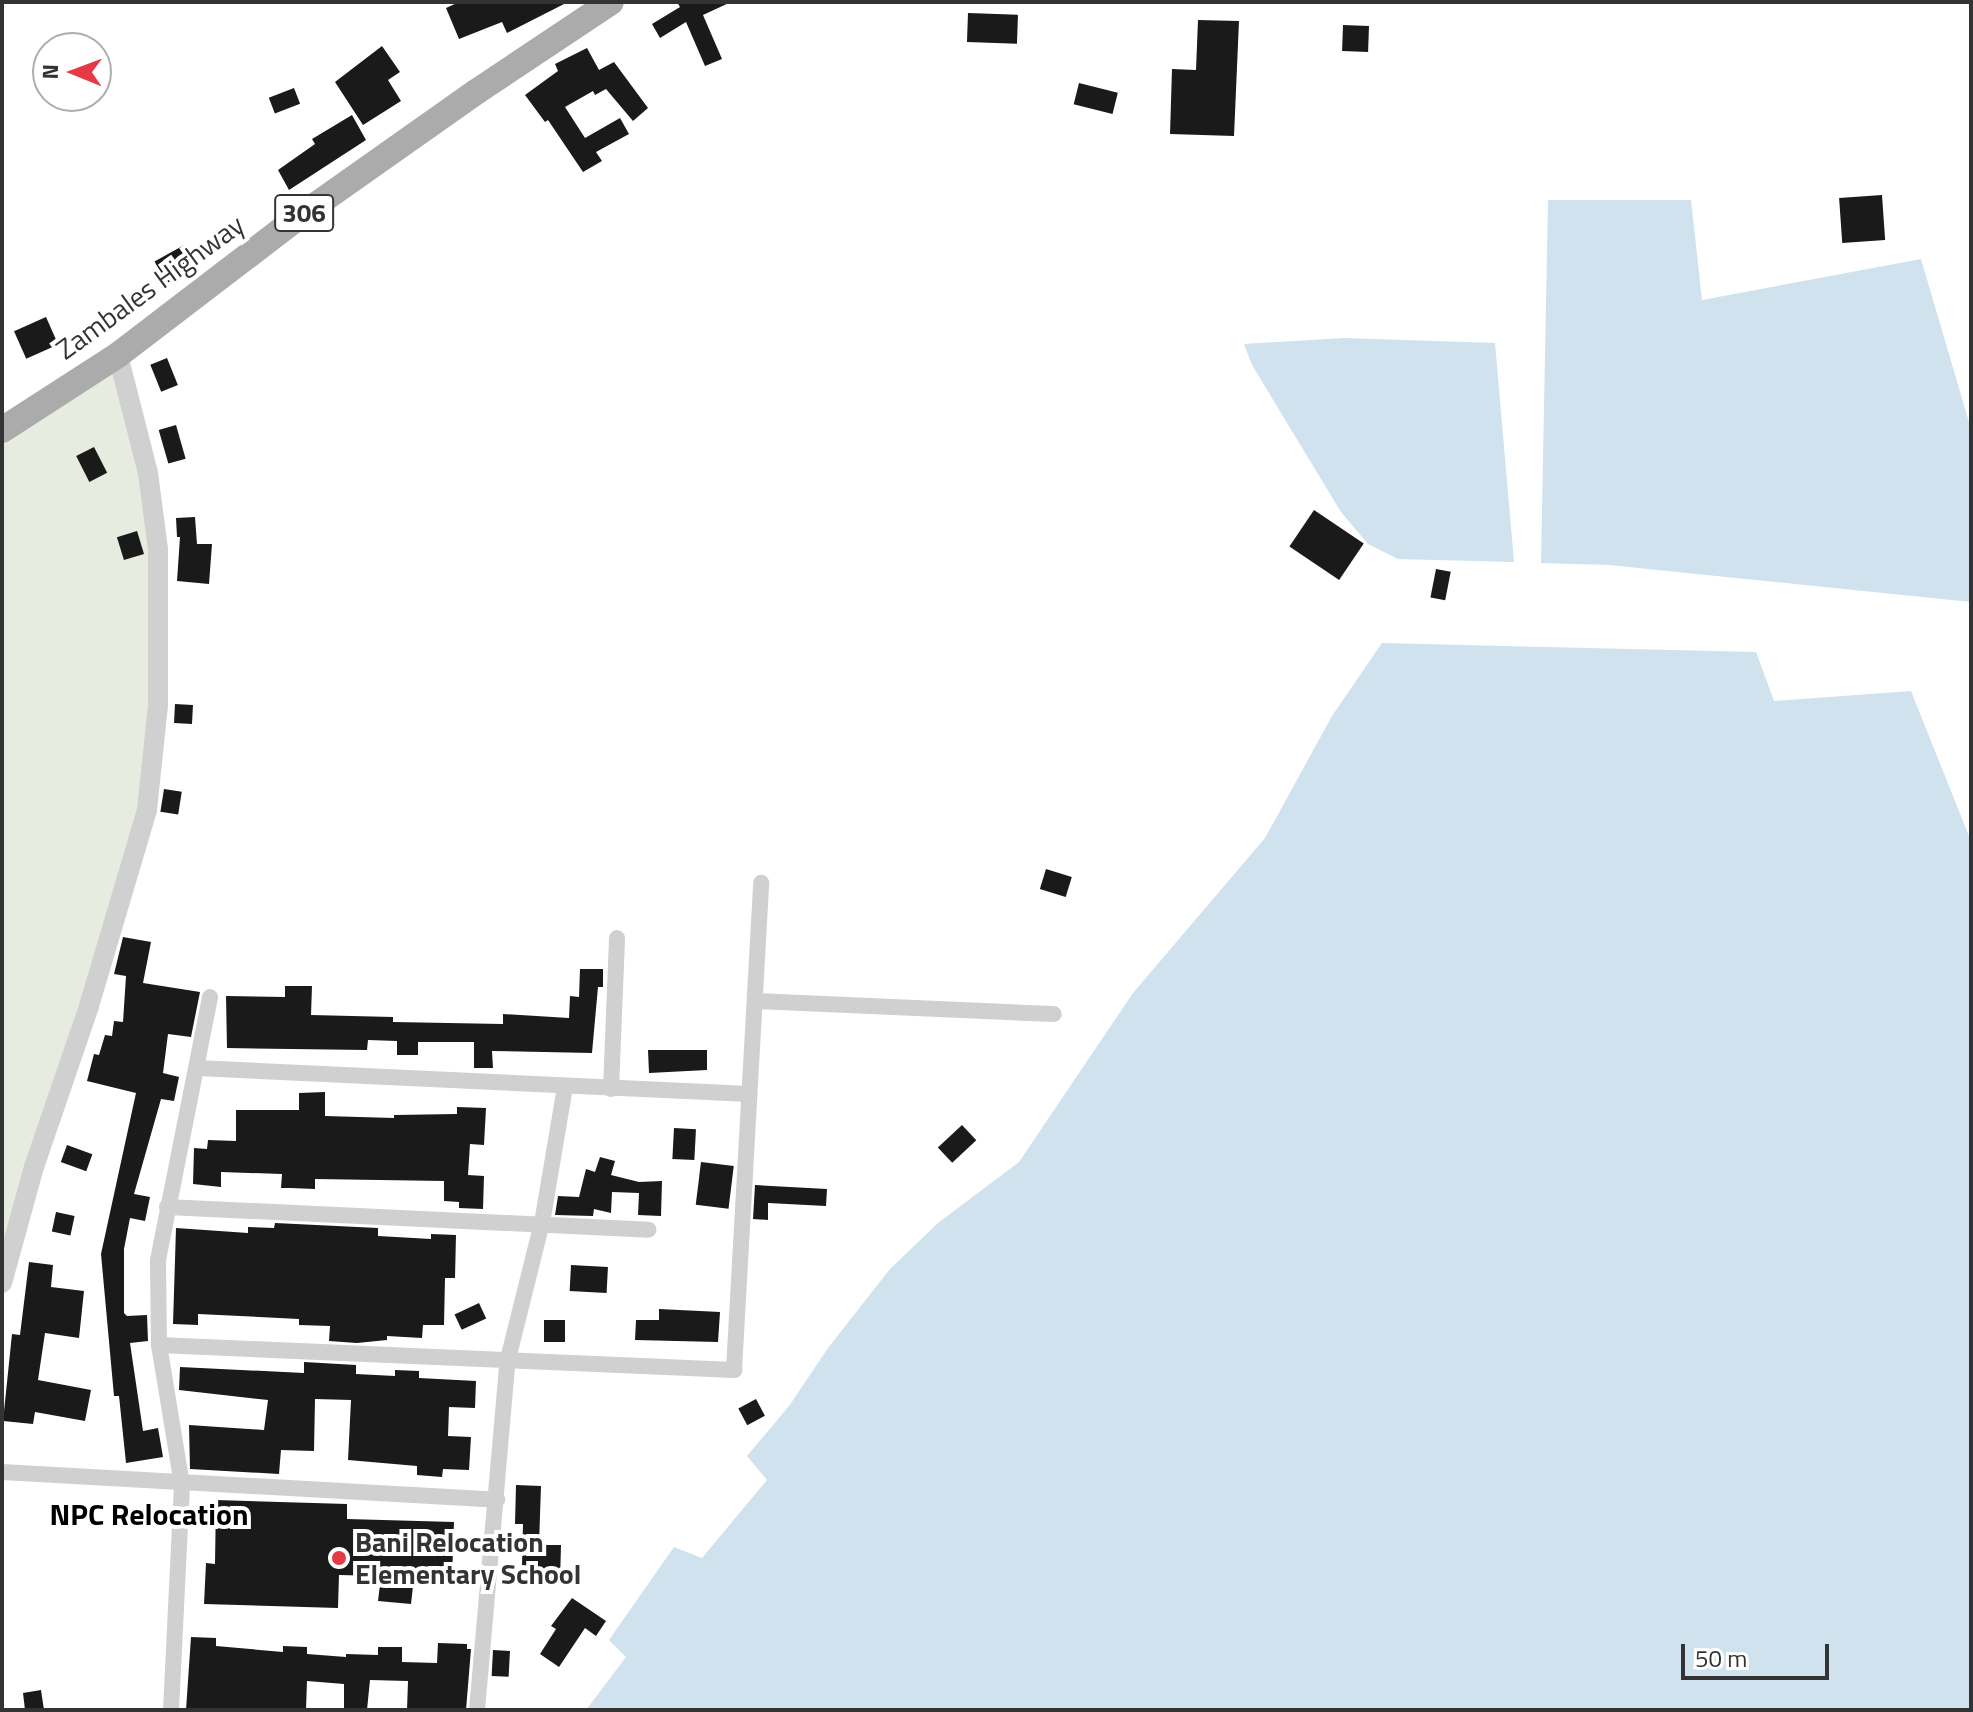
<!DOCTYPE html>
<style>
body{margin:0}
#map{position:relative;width:1973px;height:1712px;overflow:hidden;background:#fff;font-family:"Titillium Web",sans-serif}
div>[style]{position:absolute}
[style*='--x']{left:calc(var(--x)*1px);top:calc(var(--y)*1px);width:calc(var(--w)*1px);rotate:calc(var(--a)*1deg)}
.green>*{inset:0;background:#e6ecdf}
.water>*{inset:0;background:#cfe2ee}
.building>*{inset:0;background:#1a1a1a;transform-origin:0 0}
.minor>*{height:16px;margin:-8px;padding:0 8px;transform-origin:8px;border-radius:8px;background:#d0d0d0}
.tertiary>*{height:20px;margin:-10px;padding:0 10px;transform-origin:10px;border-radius:10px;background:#d0d0d0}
.primary>*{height:26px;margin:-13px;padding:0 13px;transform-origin:13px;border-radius:13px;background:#ababab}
.dots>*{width:22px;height:22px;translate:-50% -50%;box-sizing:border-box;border:4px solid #fff;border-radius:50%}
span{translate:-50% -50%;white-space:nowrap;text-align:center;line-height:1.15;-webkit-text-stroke:8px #fff;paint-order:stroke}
.shield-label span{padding:2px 6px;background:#fff;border:2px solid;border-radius:6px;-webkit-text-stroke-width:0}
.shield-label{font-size:26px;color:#333;font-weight:700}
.street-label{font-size:28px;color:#333}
.poi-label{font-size:28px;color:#333;font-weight:700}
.left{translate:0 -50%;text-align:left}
.neighbourhood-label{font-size:30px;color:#000;font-weight:700}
.frame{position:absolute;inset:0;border:4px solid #333;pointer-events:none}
.north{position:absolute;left:32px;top:32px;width:80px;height:80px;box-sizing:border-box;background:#fff;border:2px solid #adadad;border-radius:50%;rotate:271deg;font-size:22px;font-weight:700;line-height:32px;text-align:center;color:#333}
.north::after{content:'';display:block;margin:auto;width:28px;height:36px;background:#e63946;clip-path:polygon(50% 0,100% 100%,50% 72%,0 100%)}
.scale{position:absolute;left:1681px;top:1644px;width:148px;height:36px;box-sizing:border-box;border:4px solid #333;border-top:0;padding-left:10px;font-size:24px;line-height:28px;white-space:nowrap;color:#333;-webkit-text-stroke:6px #fff;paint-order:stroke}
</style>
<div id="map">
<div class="green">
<div style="clip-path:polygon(118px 355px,158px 549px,147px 810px,2px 1283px,2px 430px)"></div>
</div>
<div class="water">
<div style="clip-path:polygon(1548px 200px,1691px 200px,1702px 300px,1921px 259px,1971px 429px,1971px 602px,1609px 565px,1541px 563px)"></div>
<div style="clip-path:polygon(1344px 338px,1495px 343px,1514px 562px,1398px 559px,1368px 544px,1341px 512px,1252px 365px,1244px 344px)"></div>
<div style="clip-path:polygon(1382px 643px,1756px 652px,1774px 701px,1911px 691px,1971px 841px,1971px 1710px,586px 1710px,626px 1657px,609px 1640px,674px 1547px,702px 1558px,767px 1480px,747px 1456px,789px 1406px,828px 1348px,890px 1269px,938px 1223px,1019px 1162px,1133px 993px,1265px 838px,1332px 716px)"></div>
</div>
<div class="building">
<div style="clip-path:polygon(459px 2px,568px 2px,507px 33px,502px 22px,459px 39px,446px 8px)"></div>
<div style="clip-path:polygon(677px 2px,731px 2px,703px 15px,722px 59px,705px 66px,686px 22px,660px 38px,652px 24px,680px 7px)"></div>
<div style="left:968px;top:13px;width:50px;height:29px;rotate:2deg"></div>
<div style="clip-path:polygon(1198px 20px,1239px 21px,1234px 136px,1170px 134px,1172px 69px,1196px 70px)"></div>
<div style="left:1343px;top:25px;width:26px;height:26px;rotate:2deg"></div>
<div style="clip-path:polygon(382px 46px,400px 72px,388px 80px,401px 101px,363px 125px,335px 82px)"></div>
<div style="clip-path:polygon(587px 48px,599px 70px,614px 62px,648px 108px,633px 121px,606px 89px,595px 95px,593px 91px,565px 107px,585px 138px,620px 118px,629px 134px,596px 152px,602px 161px,583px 172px,548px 120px,545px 122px,525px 95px,558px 71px,555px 64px)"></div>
<div style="left:1079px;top:83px;width:40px;height:22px;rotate:14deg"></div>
<div style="left:294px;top:88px;width:17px;height:27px;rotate:69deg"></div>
<div style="clip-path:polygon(352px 115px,366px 140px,289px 190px,278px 170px,315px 144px,312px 139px)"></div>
<div style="left:1882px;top:195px;width:45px;height:43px;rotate:86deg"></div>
<div style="left:186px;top:244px;width:25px;height:36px;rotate:61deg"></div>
<div style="left:46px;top:317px;width:30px;height:35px;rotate:66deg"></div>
<div style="left:167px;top:358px;width:29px;height:18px;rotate:68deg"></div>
<div style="left:176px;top:425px;width:35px;height:18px;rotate:74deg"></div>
<div style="left:94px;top:447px;width:29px;height:20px;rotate:63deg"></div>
<div style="left:1314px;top:510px;width:60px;height:44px;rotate:34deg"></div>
<div style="clip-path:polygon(195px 517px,197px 544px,212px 544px,209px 584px,177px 581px,180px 537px,177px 537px,176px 518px)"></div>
<div style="left:137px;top:531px;width:24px;height:21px;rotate:73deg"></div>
<div style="left:1436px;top:569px;width:15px;height:29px;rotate:11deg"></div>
<div style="left:175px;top:704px;width:18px;height:19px;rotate:3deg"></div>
<div style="left:164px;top:789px;width:18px;height:23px;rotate:9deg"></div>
<div style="left:1046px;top:869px;width:27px;height:21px;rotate:17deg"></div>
<div style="clip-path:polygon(123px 937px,151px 942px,143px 983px,200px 992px,191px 1037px,168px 1034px,163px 1073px,179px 1077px,174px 1101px,161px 1099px,134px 1194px,150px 1197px,145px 1221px,130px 1218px,124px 1249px,124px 1313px,127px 1316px,147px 1315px,148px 1341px,130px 1343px,143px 1431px,158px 1428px,163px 1457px,126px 1463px,119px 1396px,114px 1396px,101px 1254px,136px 1093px,87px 1081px,94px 1054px,99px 1055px,105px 1035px,112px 1036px,114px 1021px,123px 1022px,126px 976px,114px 974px)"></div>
<div style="clip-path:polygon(580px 969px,603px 969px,603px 987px,598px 987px,592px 1053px,492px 1051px,493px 1068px,474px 1068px,474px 1042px,418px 1042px,418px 1055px,397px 1055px,397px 1041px,368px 1040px,367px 1050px,227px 1048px,226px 996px,285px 997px,285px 986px,312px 986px,311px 1015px,393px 1017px,393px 1022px,503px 1024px,503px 1014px,569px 1018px,570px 996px,579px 997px)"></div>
<div style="clip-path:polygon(648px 1050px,707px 1050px,707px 1070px,649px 1073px)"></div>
<div style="clip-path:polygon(325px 1092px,325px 1116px,394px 1118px,394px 1115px,457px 1114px,457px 1107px,486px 1108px,484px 1145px,470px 1144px,468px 1175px,484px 1176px,483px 1209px,459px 1208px,459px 1202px,444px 1201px,444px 1181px,315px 1179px,315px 1189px,290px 1188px,281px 1188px,282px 1174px,221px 1172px,221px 1187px,193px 1184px,194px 1148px,207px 1149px,208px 1140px,236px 1141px,236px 1110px,299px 1110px,299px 1093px)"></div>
<div style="left:962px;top:1125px;width:21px;height:33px;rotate:47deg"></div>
<div style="left:674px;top:1128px;width:22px;height:31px;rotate:3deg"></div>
<div style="left:67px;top:1145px;width:27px;height:18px;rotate:20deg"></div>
<div style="clip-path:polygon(600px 1157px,615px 1161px,611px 1175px,639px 1182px,662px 1181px,661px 1216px,638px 1215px,639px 1193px,612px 1192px,611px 1213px,594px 1209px,593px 1216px,555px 1215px,558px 1196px,579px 1197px,586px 1169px,595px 1172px)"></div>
<div style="left:701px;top:1162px;width:33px;height:43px;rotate:7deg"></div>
<div style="clip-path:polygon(755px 1185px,827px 1189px,826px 1206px,768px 1203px,768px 1220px,753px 1219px)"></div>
<div style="left:56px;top:1212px;width:19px;height:20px;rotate:12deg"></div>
<div style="clip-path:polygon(275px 1223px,378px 1228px,378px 1236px,431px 1239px,431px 1234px,456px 1235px,455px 1278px,445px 1278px,444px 1325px,423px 1325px,422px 1338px,387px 1336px,387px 1340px,357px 1343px,329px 1341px,330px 1326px,299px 1325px,299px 1319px,198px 1314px,198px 1325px,173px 1324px,176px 1228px,248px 1233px,248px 1227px,274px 1228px)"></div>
<div style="clip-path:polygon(29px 1262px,53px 1265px,51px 1287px,84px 1291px,79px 1338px,45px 1333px,38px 1380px,91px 1390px,85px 1421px,35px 1412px,33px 1424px,3px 1421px,12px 1334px,20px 1335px)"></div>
<div style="left:571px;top:1265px;width:37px;height:26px;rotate:3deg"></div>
<div style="left:479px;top:1303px;width:17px;height:27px;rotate:65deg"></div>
<div style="clip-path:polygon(659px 1309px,720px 1312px,718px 1342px,635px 1340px,636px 1320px,659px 1320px)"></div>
<div style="left:544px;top:1320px;width:21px;height:22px"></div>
<div style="clip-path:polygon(304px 1362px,356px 1365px,356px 1374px,395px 1376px,395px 1370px,419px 1371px,419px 1378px,476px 1381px,475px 1408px,449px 1407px,448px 1436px,471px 1437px,469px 1470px,443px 1469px,442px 1477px,417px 1475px,417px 1466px,348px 1460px,351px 1400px,315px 1399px,314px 1451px,281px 1450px,279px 1474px,190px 1469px,189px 1425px,264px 1430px,268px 1400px,179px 1390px,180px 1367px,304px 1373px)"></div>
<div style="left:756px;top:1399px;width:19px;height:20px;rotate:62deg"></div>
<div style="clip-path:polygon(516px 1485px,541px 1486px,539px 1545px,561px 1545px,560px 1582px,536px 1581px,536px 1566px,522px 1565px,523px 1524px,515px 1524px)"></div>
<div style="clip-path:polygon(216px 1500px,347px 1504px,347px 1519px,454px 1522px,452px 1579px,414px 1577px,411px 1604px,378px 1601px,381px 1576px,339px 1575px,338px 1608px,204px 1604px,206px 1563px,215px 1564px)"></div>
<div style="clip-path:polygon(572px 1598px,606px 1621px,596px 1636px,585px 1628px,559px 1667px,540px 1654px,556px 1629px,551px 1626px)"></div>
<div style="clip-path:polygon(191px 1637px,216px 1638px,216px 1646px,283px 1652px,283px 1646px,307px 1647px,307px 1654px,346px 1657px,346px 1654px,378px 1655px,378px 1647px,402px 1647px,402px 1662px,437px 1663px,438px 1643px,467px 1644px,467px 1649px,471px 1649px,466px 1710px,407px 1710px,408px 1681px,370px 1680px,367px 1710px,344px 1710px,344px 1684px,307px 1681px,306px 1710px,186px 1710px)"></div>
<div style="left:493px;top:1650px;width:17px;height:26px;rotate:3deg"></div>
<div style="clip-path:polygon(41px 1690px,44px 1710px,25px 1710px,23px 1693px)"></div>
</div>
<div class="minor">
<div style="--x:755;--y:1001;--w:299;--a:2.5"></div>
<div style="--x:197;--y:1068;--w:553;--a:2.7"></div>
<div style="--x:611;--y:1089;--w:151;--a:-87.7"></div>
<div style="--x:167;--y:1207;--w:482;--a:2.7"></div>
<div style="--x:159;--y:1345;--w:576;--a:2.49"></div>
<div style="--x:734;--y:1370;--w:488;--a:-86.8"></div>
<div style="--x:2;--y:1472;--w:496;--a:3.2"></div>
<div style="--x:171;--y:1710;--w:225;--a:-87.2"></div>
<div style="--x:182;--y:1485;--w:142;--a:-99.3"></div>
<div style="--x:159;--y:1345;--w:85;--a:-90.7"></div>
<div style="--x:158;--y:1260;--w:268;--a:-78.8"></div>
<div style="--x:477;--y:1710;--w:352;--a:-85"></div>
<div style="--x:508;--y:1359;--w:140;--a:-76"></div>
<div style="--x:542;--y:1223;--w:138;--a:-80.4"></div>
</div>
<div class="tertiary">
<div style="--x:2;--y:1283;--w:120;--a:-74.6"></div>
<div style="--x:34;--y:1167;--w:170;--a:-71.1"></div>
<div style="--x:89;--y:1006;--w:204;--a:-73.5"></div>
<div style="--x:147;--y:810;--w:106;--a:-84"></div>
<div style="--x:158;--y:705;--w:156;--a:-90"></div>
<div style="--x:158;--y:549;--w:77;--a:-97.5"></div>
<div style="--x:148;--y:473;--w:122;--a:-104.3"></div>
</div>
<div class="primary">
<div style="--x:2;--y:430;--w:138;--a:-32.9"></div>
<div style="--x:118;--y:355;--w:224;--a:-37.4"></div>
<div style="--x:296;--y:219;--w:220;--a:-35.2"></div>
<div style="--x:476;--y:92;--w:162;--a:-33.7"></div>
</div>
<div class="dots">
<div style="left:339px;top:1558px;background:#e63946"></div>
</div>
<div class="shield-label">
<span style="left:304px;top:213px">306</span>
</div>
<div class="street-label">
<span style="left:150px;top:287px;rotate:-36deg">Zambales Highway</span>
</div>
<div class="poi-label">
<span class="left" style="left:355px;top:1558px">Bani Relocation<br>Elementary School</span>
</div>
<div class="neighbourhood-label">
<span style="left:149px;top:1514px">NPC Relocation</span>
</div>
<div class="frame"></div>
<div class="north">N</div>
<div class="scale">50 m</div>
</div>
